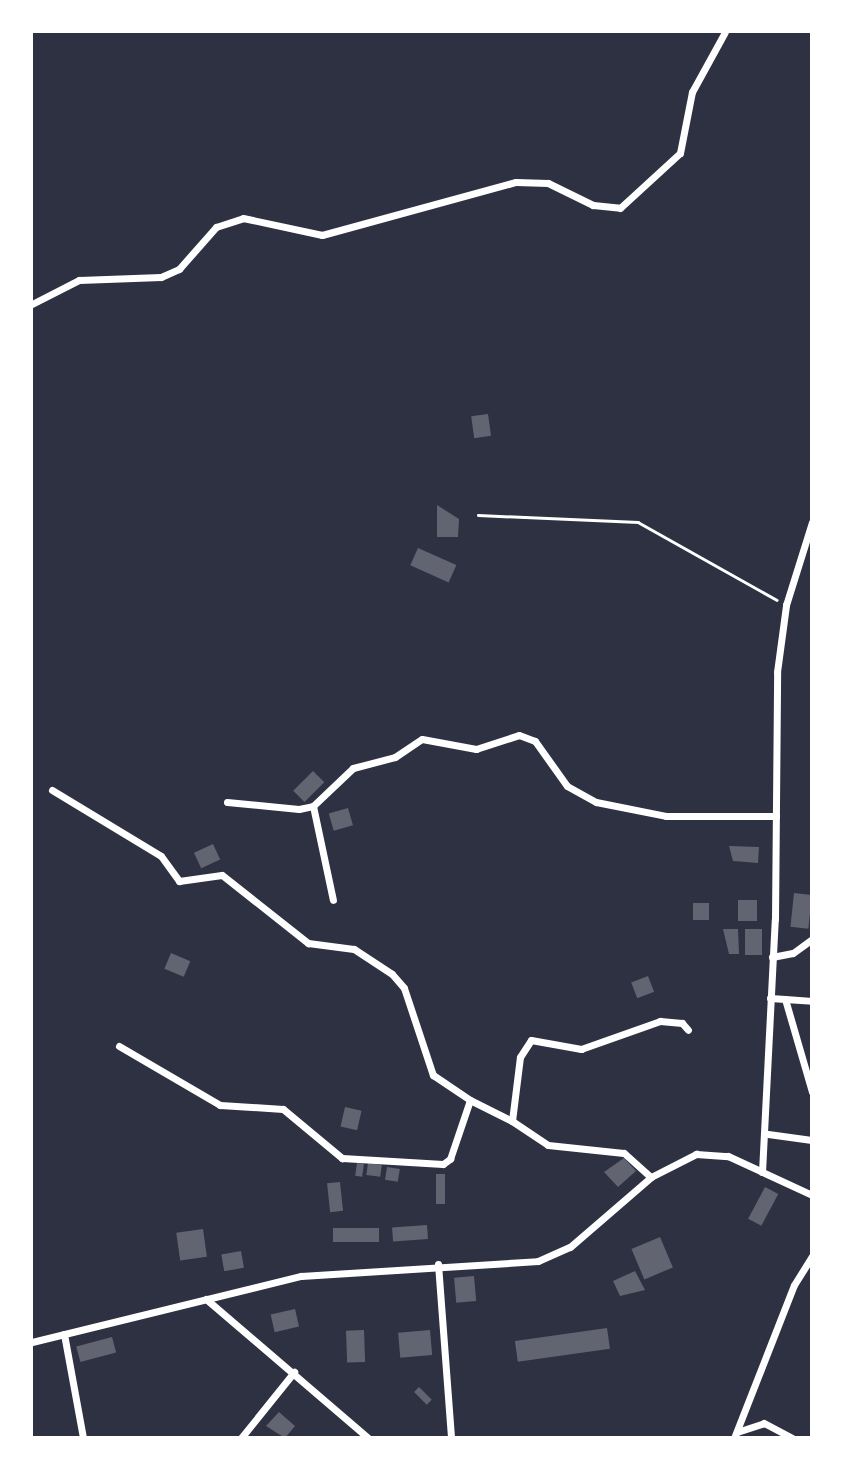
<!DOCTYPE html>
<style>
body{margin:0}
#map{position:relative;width:843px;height:1469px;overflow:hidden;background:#2d3142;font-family:Figtree,sans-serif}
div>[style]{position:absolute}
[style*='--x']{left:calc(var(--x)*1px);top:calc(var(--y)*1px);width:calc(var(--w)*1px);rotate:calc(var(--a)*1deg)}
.building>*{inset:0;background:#626471;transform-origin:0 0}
.path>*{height:2.5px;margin:-1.25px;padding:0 1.25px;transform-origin:1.25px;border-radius:1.25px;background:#fff}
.minor>*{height:7px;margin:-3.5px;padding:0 3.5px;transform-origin:3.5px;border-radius:3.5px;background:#fff}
span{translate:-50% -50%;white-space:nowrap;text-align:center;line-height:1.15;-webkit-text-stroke:5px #fff;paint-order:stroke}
.frame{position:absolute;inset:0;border:33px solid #fff;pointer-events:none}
</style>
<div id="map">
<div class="building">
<div style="left:488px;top:414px;width:22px;height:17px;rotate:82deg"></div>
<div style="clip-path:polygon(437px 505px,459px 519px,458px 537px,437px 537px)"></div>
<div style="left:418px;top:548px;width:42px;height:19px;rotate:24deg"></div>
<div style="left:313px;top:771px;width:16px;height:28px;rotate:45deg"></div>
<div style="left:348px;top:808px;width:18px;height:20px;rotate:74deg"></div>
<div style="left:213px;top:844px;width:17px;height:21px;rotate:65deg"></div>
<div style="clip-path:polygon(729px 846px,759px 847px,758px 863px,733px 861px)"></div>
<div style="left:794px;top:893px;width:18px;height:34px;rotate:6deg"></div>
<div style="left:757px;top:900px;width:21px;height:19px;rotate:90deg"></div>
<div style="left:693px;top:903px;width:16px;height:17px"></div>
<div style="clip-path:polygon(723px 929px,738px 929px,739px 954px,729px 954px)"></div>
<div style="left:745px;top:929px;width:17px;height:26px"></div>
<div style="left:171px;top:953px;width:21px;height:17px;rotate:23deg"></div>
<div style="left:648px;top:976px;width:17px;height:18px;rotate:69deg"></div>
<div style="left:345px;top:1107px;width:17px;height:20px;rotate:13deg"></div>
<div style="clip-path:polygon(624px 1158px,636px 1171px,618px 1187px,604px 1172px)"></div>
<div style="left:357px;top:1163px;width:7px;height:13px;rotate:8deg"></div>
<div style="left:368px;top:1163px;width:14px;height:12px;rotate:8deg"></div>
<div style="left:387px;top:1167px;width:13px;height:13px;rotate:9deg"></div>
<div style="left:436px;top:1174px;width:9px;height:30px"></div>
<div style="left:340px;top:1182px;width:29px;height:13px;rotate:84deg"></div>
<div style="left:765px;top:1187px;width:15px;height:36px;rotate:28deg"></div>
<div style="left:427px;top:1225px;width:14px;height:35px;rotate:86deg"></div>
<div style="left:379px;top:1228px;width:14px;height:46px;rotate:90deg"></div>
<div style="left:203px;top:1229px;width:28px;height:27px;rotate:82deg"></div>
<div style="left:660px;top:1237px;width:33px;height:31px;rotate:67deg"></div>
<div style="left:241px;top:1251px;width:17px;height:20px;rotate:80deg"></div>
<div style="clip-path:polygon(635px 1271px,645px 1290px,620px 1296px,613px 1281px)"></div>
<div style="left:474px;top:1276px;width:25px;height:20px;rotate:85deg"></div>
<div style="left:295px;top:1309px;width:18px;height:25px;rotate:77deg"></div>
<div style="left:607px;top:1328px;width:21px;height:93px;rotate:82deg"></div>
<div style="left:364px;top:1330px;width:32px;height:18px;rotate:88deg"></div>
<div style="left:430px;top:1330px;width:25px;height:32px;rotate:85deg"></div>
<div style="left:112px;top:1337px;width:16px;height:37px;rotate:75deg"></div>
<div style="left:419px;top:1387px;width:18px;height:7px;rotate:45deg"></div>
<div style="clip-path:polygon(279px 1412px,295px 1426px,285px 1438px,266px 1426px)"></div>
</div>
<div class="path">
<div style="--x:478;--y:515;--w:160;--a:2.5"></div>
<div style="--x:638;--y:522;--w:159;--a:29.3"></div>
</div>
<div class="minor">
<div style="--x:32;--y:304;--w:53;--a:-27.1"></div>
<div style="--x:79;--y:280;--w:82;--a:-2.1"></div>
<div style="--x:161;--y:277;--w:20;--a:-24"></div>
<div style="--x:179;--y:269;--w:56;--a:-48.6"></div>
<div style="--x:216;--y:227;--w:28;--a:-18"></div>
<div style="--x:243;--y:218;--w:81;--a:12.1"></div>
<div style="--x:322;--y:235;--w:201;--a:-15.3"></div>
<div style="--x:516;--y:182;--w:32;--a:2"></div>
<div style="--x:548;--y:183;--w:50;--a:26.1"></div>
<div style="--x:593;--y:205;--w:27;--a:6"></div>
<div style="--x:620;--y:208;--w:81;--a:-42.5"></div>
<div style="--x:680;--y:153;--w:62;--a:-78.9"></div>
<div style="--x:692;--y:92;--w:68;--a:-61.2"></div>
<div style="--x:52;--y:790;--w:127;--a:31.2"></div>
<div style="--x:161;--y:856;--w:31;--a:54"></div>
<div style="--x:179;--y:881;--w:43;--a:-7.9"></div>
<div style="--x:222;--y:875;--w:110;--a:38.3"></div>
<div style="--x:308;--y:943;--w:46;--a:7.4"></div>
<div style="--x:354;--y:949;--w:45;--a:33.3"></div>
<div style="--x:392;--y:974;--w:18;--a:49"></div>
<div style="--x:404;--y:988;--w:92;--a:71.6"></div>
<div style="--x:433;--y:1075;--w:45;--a:34"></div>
<div style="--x:227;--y:802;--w:72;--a:5.6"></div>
<div style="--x:299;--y:809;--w:14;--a:-12"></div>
<div style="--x:313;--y:806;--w:55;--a:-43.5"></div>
<div style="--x:353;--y:768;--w:43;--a:-14.7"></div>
<div style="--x:395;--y:757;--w:32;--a:-34"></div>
<div style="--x:422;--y:739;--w:55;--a:10.5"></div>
<div style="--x:476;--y:749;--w:45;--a:-18"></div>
<div style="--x:519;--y:735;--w:17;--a:21"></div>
<div style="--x:535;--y:741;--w:55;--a:54.6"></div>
<div style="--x:567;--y:786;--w:33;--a:29"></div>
<div style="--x:596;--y:802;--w:71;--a:11.3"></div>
<div style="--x:666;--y:816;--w:110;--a:0"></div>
<div style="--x:313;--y:806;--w:96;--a:78"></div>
<div style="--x:772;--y:957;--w:21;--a:-11"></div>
<div style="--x:793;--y:953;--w:24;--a:-36"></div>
<div style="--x:770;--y:998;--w:15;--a:4"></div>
<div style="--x:785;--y:999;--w:97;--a:73.8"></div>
<div style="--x:785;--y:999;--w:27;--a:4"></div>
<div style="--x:119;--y:1046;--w:117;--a:30.3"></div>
<div style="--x:220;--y:1105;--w:63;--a:3.6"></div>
<div style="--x:283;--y:1109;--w:77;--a:39.7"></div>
<div style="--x:342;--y:1158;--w:101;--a:3.4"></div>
<div style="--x:443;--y:1164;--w:9;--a:-36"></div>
<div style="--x:450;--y:1159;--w:62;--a:-71.3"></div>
<div style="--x:470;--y:1100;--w:47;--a:26.6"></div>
<div style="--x:512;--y:1121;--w:64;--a:-82.9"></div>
<div style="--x:520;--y:1057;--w:20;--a:-57"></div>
<div style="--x:531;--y:1040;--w:51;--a:10.2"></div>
<div style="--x:581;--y:1049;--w:84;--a:-19.5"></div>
<div style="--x:660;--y:1021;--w:22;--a:5"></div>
<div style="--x:682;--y:1023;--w:9;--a:49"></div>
<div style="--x:512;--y:1121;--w:43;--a:33.7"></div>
<div style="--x:548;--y:1145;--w:76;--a:6"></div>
<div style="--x:624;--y:1153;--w:36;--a:42"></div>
<div style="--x:768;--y:1134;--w:44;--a:7.8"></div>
<div style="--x:762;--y:1172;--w:253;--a:-87.1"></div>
<div style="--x:775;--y:919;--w:247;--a:-89.5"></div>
<div style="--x:777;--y:672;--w:68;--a:-82.3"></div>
<div style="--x:786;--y:605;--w:87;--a:-72.6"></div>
<div style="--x:438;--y:1264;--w:174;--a:85.7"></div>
<div style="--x:206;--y:1299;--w:213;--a:40.6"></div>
<div style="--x:64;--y:1334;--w:106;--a:79.6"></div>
<div style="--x:32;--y:1342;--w:277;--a:-13.8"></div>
<div style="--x:301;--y:1276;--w:237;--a:-3.6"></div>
<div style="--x:538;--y:1261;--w:35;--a:-24"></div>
<div style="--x:570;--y:1247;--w:107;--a:-40.8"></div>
<div style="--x:651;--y:1177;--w:51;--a:-27.1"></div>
<div style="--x:696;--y:1154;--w:32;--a:4"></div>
<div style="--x:728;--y:1156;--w:93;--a:24.9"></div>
<div style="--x:737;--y:1432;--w:28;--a:-18"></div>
<div style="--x:764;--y:1423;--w:32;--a:28"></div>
<div style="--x:241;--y:1438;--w:85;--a:-51.2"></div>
<div style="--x:734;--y:1438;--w:164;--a:-68.6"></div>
<div style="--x:794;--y:1285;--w:34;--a:-58"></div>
</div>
<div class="frame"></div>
</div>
